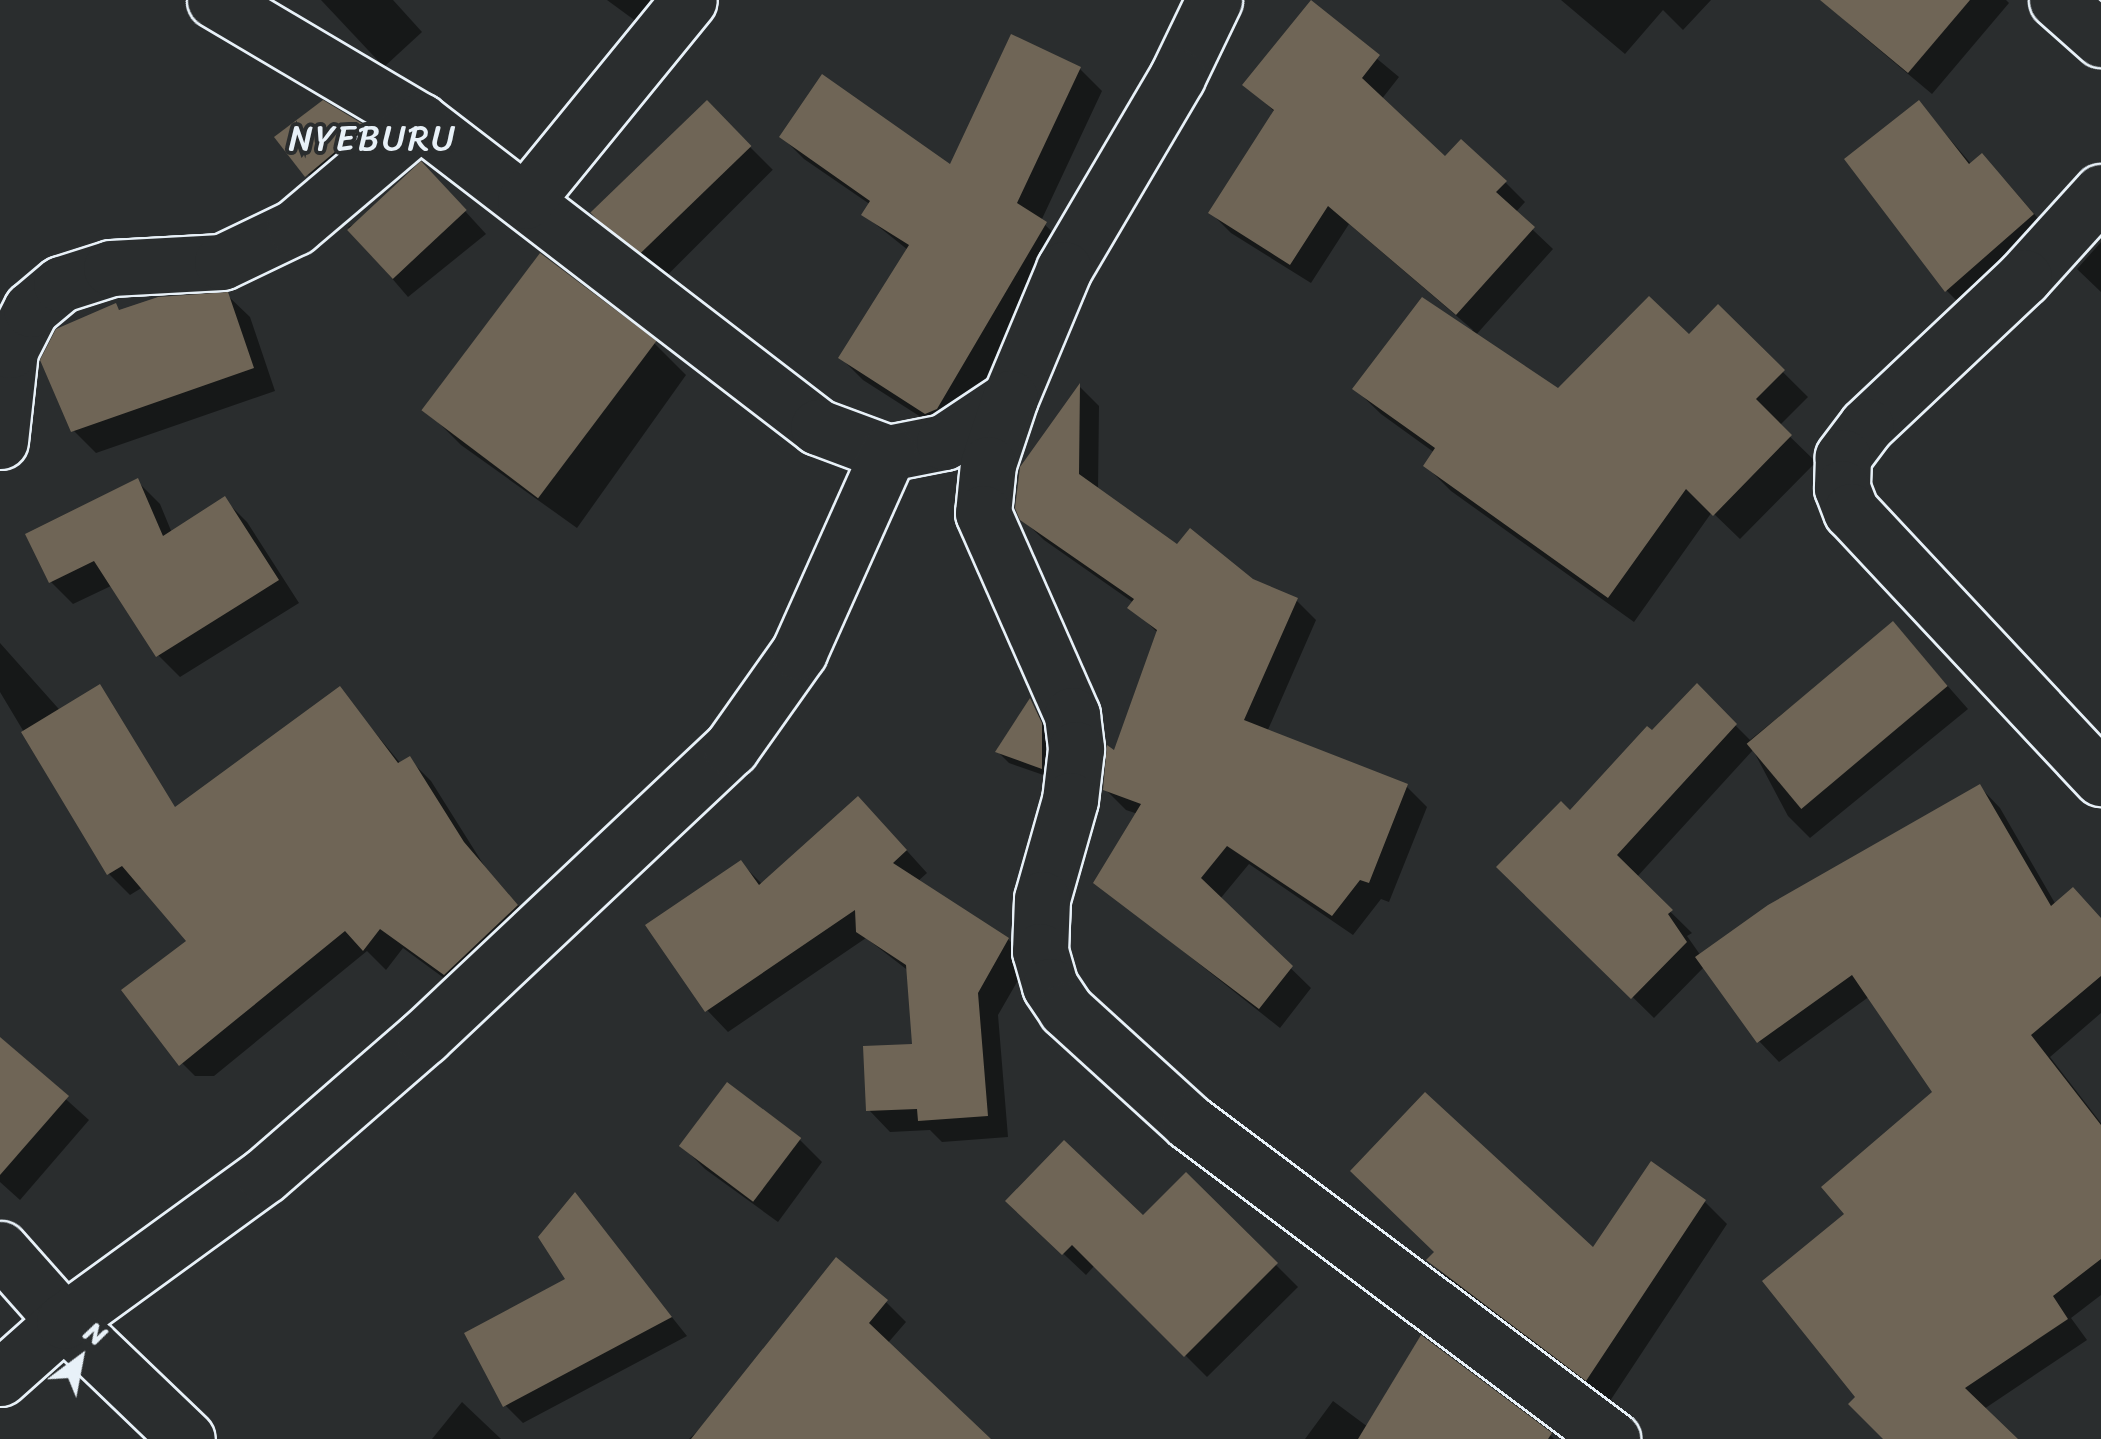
<!DOCTYPE html>
<style>
body{margin:0}
#map{position:relative;width:2101px;height:1439px;overflow:hidden;background:#2a2d2e;font-family:Sriracha,sans-serif}
div>[style]{position:absolute}
[style*='--x']{left:calc(var(--x)*1px);top:calc(var(--y)*1px);width:calc(var(--w)*1px);rotate:calc(var(--a)*1deg)}
.shadow>*{inset:0;background:#0007;transform-origin:0 0}
.building>*{inset:0;background:#6f6556;transform-origin:0 0}
.roads{filter:drop-shadow(2px 0 #e8f1f8) drop-shadow(-2px 0 #e8f1f8) drop-shadow(0 2px #e8f1f8) drop-shadow(0 -2px #e8f1f8)}
.minor>*{height:55px;margin:-27.5px;padding:0 27.5px;transform-origin:27.5px;border-radius:27.5px;background:#2a2d2e}
span{translate:-50% -50%;white-space:nowrap;text-align:center;line-height:1.15;-webkit-text-stroke:8px #2a2d2e;paint-order:stroke}
.quarter-label{font-size:35px;color:#e8f1f8;letter-spacing:2.5px}
.north{position:absolute;left:30px;top:1309px;width:100px;height:100px;-webkit-text-stroke:8px #2a2d2e;paint-order:stroke;rotate:32deg;font-size:28px;font-weight:700;line-height:40px;text-align:center;color:#e8f1f8}
.north::after{content:'';display:block;margin:auto;width:35px;height:45px;background:#e8f1f8;clip-path:polygon(50% 0,100% 100%,50% 72%,0 100%)}
</style>
<div id="map">
<div class="shadow">
<div style="clip-path:polygon(321px 0,393px 0,422px 32px,384px 67px)"></div>
<div style="clip-path:polygon(607px 0,676px 0,652px 33px)"></div>
<div style="clip-path:polygon(1711px 0,1683px 30px,1663px 10px,1625px 54px,1561px 0)"></div>
<div style="clip-path:polygon(1833px 0,2006px 0,2009px 3px,1932px 94px,1852px 27px,1829px 5px)"></div>
<div style="clip-path:polygon(1311px 4px,1399px 77px,1381px 100px,1445px 160px,1505px 182px,1525px 202px,1515px 213px,1553px 249px,1475px 336px,1559px 392px,1689px 337px,1718px 308px,1808px 397px,1779px 426px,1816px 462px,1740px 539px,1712px 512px,1634px 622px,1451px 491px,1426px 466px,1435px 453px,1381px 414px,1355px 389px,1473px 330px,1349px 224px,1311px 283px,1231px 233px,1211px 213px,1276px 113px,1246px 85px)"></div>
<div style="clip-path:polygon(1080px 69px,1102px 91px,1041px 221px,1067px 246px,1014px 343px,949px 435px,863px 380px,841px 358px,908px 250px,864px 215px,871px 205px,804px 159px,782px 137px,951px 168px)"></div>
<div style="clip-path:polygon(323px 103px,375px 138px,318px 186px,277px 138px)"></div>
<div style="clip-path:polygon(1919px 103px,1972px 165px,2004px 179px,2055px 238px,1969px 313px,1947px 291px,1847px 160px)"></div>
<div style="left:707px;top:104px;width:93px;height:157px;rotate:45deg"></div>
<div style="clip-path:polygon(443px 187px,486px 234px,408px 297px,348px 227px)"></div>
<div style="clip-path:polygon(2101px 242px,2101px 292px,2077px 269px)"></div>
<div style="clip-path:polygon(227px 295px,250px 317px,275px 391px,96px 453px,73px 430px,116px 306px,121px 312px)"></div>
<div style="clip-path:polygon(654px 343px,686px 375px,577px 528px,461px 445px,429px 413px)"></div>
<div style="clip-path:polygon(1080px 387px,1099px 406px,1098px 491px,1178px 548px,1296px 600px,1316px 620px,1267px 732px,1407px 787px,1427px 807px,1389px 902px,1381px 899px,1353px 935px,1249px 864px,1220px 899px,1311px 988px,1280px 1028px,1096px 882px,1138px 814px,1126px 810px,1105px 789px,1158px 633px,1131px 607px,1134px 603px,1044px 540px,1022px 519px,1022px 468px)"></div>
<div style="clip-path:polygon(137px 481px,160px 504px,172px 533px,225px 500px,247px 522px,299px 603px,180px 677px,158px 655px,113px 585px,73px 604px,51px 582px)"></div>
<div style="clip-path:polygon(1893px 624px,1968px 709px,1810px 838px,1788px 816px,1753px 750px,1636px 878px,1692px 933px,1687px 936px,1701px 956px,1980px 787px,2000px 808px,2056px 905px,2101px 919px,2101px 1013px,2050px 1057px,2101px 1123px,2101px 1295px,2071px 1318px,2087px 1340px,1984px 1409px,2007px 1439px,1887px 1439px,1859px 1397px,1848px 1215px,1935px 1093px,1870px 996px,1779px 1062px,1759px 1041px,1705px 966px,1654px 1018px,1500px 867px,1570px 814px,1697px 687px,1750px 740px)"></div>
<div style="clip-path:polygon(0 643px,155px 817px,175px 810px,339px 689px,401px 764px,410px 760px,431px 781px,485px 867px,538px 928px,467px 995px,403px 948px,386px 970px,367px 951px,214px 1076px,195px 1076px,173px 1054px,189px 942px,143px 887px,130px 895px,109px 874px,0 692px)"></div>
<div style="clip-path:polygon(1031px 702px,1052px 736px,1052px 778px,1009px 763px,998px 752px)"></div>
<div style="clip-path:polygon(880px 821px,927px 873px,917px 882px,1008px 939px,1029px 961px,998px 1015px,1008px 1137px,942px 1142px,930px 1130px,890px 1132px,869px 1110px,915px 1046px,910px 972px,866px 938px,728px 1032px,707px 1010px,741px 863px,763px 885px)"></div>
<div style="clip-path:polygon(0 1040px,89px 1120px,20px 1200px,0 1182px)"></div>
<div style="clip-path:polygon(800px 1140px,822px 1162px,778px 1222px,705px 1169px,683px 1147px)"></div>
<div style="clip-path:polygon(1186px 1175px,1298px 1287px,1207px 1377px,1095px 1265px,1086px 1275px,1031px 1223px,1143px 1218px)"></div>
<div style="clip-path:polygon(575px 1196px,687px 1336px,523px 1423px,505px 1405px,569px 1280px)"></div>
<div style="clip-path:polygon(1705px 1202px,1727px 1224px,1610px 1401px,1451px 1282px,1429px 1260px,1594px 1251px)"></div>
<div style="clip-path:polygon(886px 1302px,906px 1322px,887px 1344px,983px 1439px,689px 1439px,709px 1420px)"></div>
<div style="clip-path:polygon(1333px 1401px,1368px 1427px,1550px 1435px,1554px 1439px,1305px 1439px)"></div>
<div style="clip-path:polygon(462px 1402px,501px 1439px,432px 1439px)"></div>
</div>
<div class="building">
<div style="clip-path:polygon(1311px 0,1380px 55px,1362px 78px,1445px 156px,1461px 139px,1507px 181px,1496px 192px,1535px 227px,1456px 315px,1328px 206px,1290px 265px,1208px 213px,1274px 110px,1242px 85px)"></div>
<div style="clip-path:polygon(1820px 0,1970px 0,1908px 73px)"></div>
<div style="clip-path:polygon(1011px 34px,1081px 67px,1017px 203px,1047px 222px,937px 409px,925px 414px,838px 358px,909px 245px,861px 215px,870px 201px,779px 137px,822px 74px,950px 164px)"></div>
<div style="clip-path:polygon(323px 100px,366px 126px,305px 177px,274px 137px)"></div>
<div style="left:707px;top:100px;width:64px;height:162px;rotate:46deg"></div>
<div style="clip-path:polygon(1919px 100px,1969px 164px,1982px 153px,2034px 214px,1945px 292px,1844px 159px)"></div>
<div style="left:421px;top:161px;width:67px;height:101px;rotate:47deg"></div>
<div style="left:540px;top:253px;width:146px;height:197px;rotate:37deg"></div>
<div style="clip-path:polygon(228px 292px,254px 368px,71px 432px,40px 360px,56px 329px,116px 303px,119px 310px,158px 297px)"></div>
<div style="clip-path:polygon(1649px 296px,1689px 334px,1718px 304px,1785px 370px,1756px 399px,1792px 435px,1713px 516px,1686px 489px,1608px 598px,1423px 466px,1435px 448px,1352px 389px,1422px 297px,1558px 388px)"></div>
<div style="clip-path:polygon(1080px 383px,1079px 474px,1177px 544px,1190px 528px,1253px 579px,1298px 598px,1244px 720px,1408px 784px,1369px 883px,1360px 880px,1332px 916px,1227px 846px,1201px 878px,1293px 966px,1259px 1009px,1093px 883px,1141px 804px,1103px 790px,1107px 745px,1114px 750px,1157px 630px,1127px 608px,1134px 599px,1020px 520px,1015px 508px,1020px 467px)"></div>
<div style="clip-path:polygon(138px 478px,163px 536px,225px 496px,279px 580px,156px 657px,94px 561px,49px 583px,25px 534px)"></div>
<div style="left:1893px;top:621px;width:85px;height:191px;rotate:50deg"></div>
<div style="clip-path:polygon(1697px 683px,1737px 724px,1617px 855px,1673px 910px,1668px 914px,1687px 942px,1631px 999px,1496px 867px,1561px 801px,1570px 810px,1647px 726px,1652px 730px)"></div>
<div style="clip-path:polygon(100px 684px,175px 807px,340px 686px,398px 763px,410px 756px,464px 842px,518px 905px,444px 975px,380px 929px,363px 951px,345px 931px,179px 1066px,121px 990px,186px 941px,122px 866px,107px 875px,21px 732px)"></div>
<div style="clip-path:polygon(1030px 698px,1042px 723px,1042px 769px,995px 752px)"></div>
<div style="clip-path:polygon(1980px 784px,2051px 906px,2073px 887px,2101px 918px,2101px 976px,2031px 1035px,2101px 1125px,2101px 1259px,2053px 1296px,2068px 1319px,1965px 1388px,2018px 1439px,1883px 1439px,1848px 1404px,1855px 1397px,1762px 1281px,1844px 1214px,1821px 1187px,1932px 1092px,1852px 975px,1757px 1043px,1695px 957px,1768px 905px)"></div>
<div style="clip-path:polygon(858px 796px,907px 850px,893px 863px,1009px 938px,978px 993px,988px 1116px,918px 1121px,917px 1109px,866px 1111px,863px 1046px,912px 1044px,906px 965px,856px 932px,855px 910px,705px 1012px,645px 925px,741px 860px,759px 885px)"></div>
<div style="clip-path:polygon(0 1037px,69px 1096px,0 1175px)"></div>
<div style="left:727px;top:1082px;width:93px;height:80px;rotate:37deg"></div>
<div style="clip-path:polygon(1425px 1092px,1593px 1247px,1651px 1161px,1706px 1200px,1586px 1381px,1426px 1260px,1434px 1252px,1350px 1171px)"></div>
<div style="clip-path:polygon(1064px 1140px,1143px 1215px,1186px 1172px,1278px 1263px,1184px 1357px,1072px 1245px,1062px 1255px,1005px 1201px)"></div>
<div style="clip-path:polygon(575px 1192px,672px 1317px,503px 1407px,464px 1333px,565px 1279px,538px 1237px)"></div>
<div style="clip-path:polygon(836px 1257px,888px 1300px,869px 1323px,991px 1439px,691px 1439px)"></div>
<div style="clip-path:polygon(1421px 1335px,1552px 1433px,1548px 1439px,1358px 1439px)"></div>
</div>
<div class="roads">
<div class="minor">
<div style="--x:215;--y:0;--w:238;--a:30.6"></div>
<div style="--x:420;--y:121;--w:502;--a:37.55"></div>
<div style="--x:818;--y:427;--w:75;--a:20.4"></div>
<div style="--x:888;--y:453;--w:57;--a:-11.1"></div>
<div style="--x:944;--y:442;--w:79;--a:-33.7"></div>
<div style="--x:1214;--y:0;--w:85;--a:115.7"></div>
<div style="--x:1177;--y:77;--w:223;--a:120.5"></div>
<div style="--x:1064;--y:269;--w:140;--a:112.7"></div>
<div style="--x:1010;--y:398;--w:70;--a:108.4"></div>
<div style="--x:988;--y:464;--w:49;--a:95.8"></div>
<div style="--x:983;--y:513;--w:221;--a:66.2"></div>
<div style="--x:1072;--y:715;--w:34;--a:83"></div>
<div style="--x:1076;--y:749;--w:51;--a:96.7"></div>
<div style="--x:1070;--y:800;--w:103;--a:105.8"></div>
<div style="--x:1042;--y:899;--w:52;--a:92.2"></div>
<div style="--x:1040;--y:951;--w:36;--a:74"></div>
<div style="--x:1050;--y:986;--w:29;--a:56"></div>
<div style="--x:1066;--y:1010;--w:166;--a:42.3"></div>
<div style="--x:1189;--y:1122;--w:529;--a:36.85"></div>
<div style="--x:2057;--y:0;--w:59;--a:41.6"></div>
<div style="--x:2101;--y:192;--w:115;--a:132.2"></div>
<div style="--x:2024;--y:277;--w:217;--a:136.7"></div>
<div style="--x:1866;--y:426;--w:39;--a:127"></div>
<div style="--x:1843;--y:457;--w:31;--a:92"></div>
<div style="--x:1842;--y:488;--w:25;--a:69"></div>
<div style="--x:1851;--y:511;--w:366;--a:46.9"></div>
<div style="--x:525;--y:201;--w:259;--a:-50.8"></div>
<div style="--x:0;--y:441;--w:92;--a:-83.7"></div>
<div style="--x:10;--y:350;--w:46;--a:-62.9"></div>
<div style="--x:31;--y:309;--w:39;--a:-40"></div>
<div style="--x:61;--y:284;--w:52;--a:-17.7"></div>
<div style="--x:111;--y:268;--w:111;--a:-3.1"></div>
<div style="--x:222;--y:262;--w:81;--a:-25.6"></div>
<div style="--x:295;--y:227;--w:164;--a:-40.3"></div>
<div style="--x:0;--y:1249;--w:96;--a:48.4"></div>
<div style="--x:64;--y:1321;--w:170;--a:43.8"></div>
<div style="--x:0;--y:1378;--w:86;--a:-41.7"></div>
<div style="--x:64;--y:1321;--w:248;--a:-36"></div>
<div style="--x:265;--y:1175;--w:211;--a:-41"></div>
<div style="--x:424;--y:1037;--w:422;--a:-43.3"></div>
<div style="--x:731;--y:748;--w:118;--a:-54.7"></div>
<div style="--x:799;--y:652;--w:218;--a:-65.9"></div>
</div>
</div>
<div class="quarter-label">
<span style="left:373px;top:138px">NYEBURU</span>
</div>
<div class="north">N</div>
</div>
